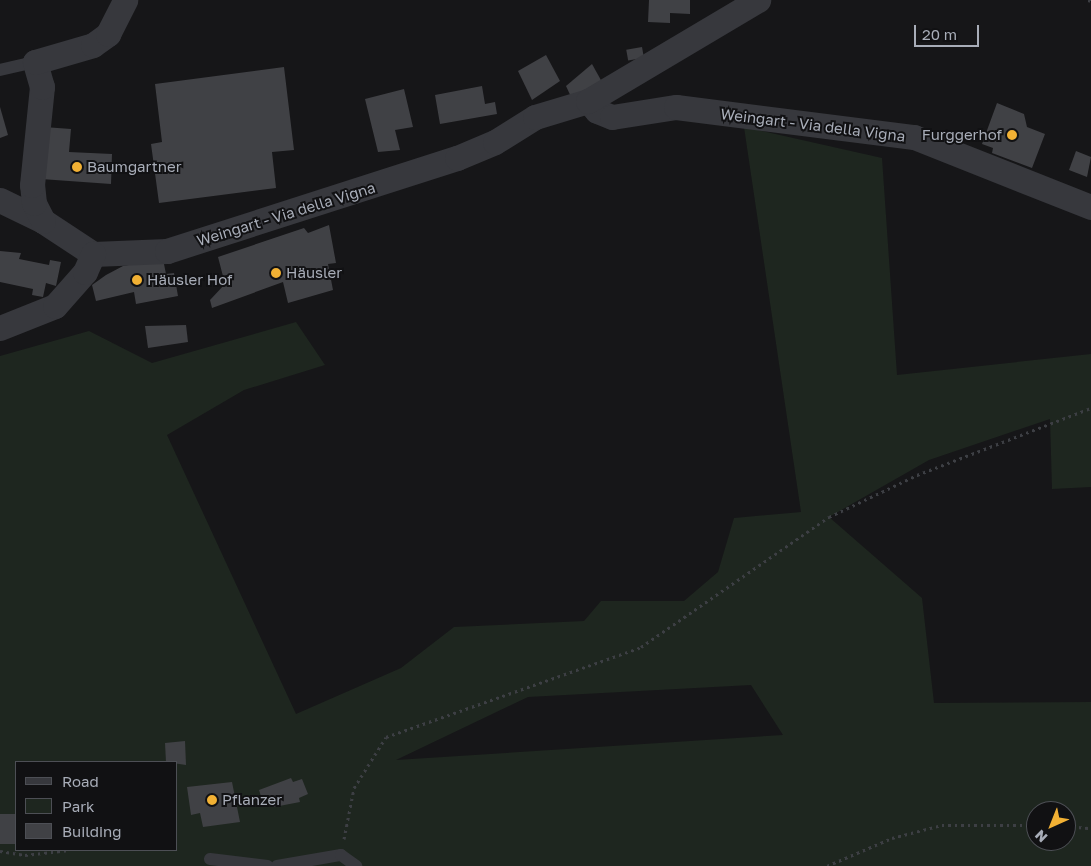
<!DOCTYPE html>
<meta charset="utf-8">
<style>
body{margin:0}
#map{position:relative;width:1091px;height:866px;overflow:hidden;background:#161618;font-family:"Golos Text",sans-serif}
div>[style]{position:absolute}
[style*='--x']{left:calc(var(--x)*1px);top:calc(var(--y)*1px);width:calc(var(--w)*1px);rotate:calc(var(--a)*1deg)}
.green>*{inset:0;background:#1e261f}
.building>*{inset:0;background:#404145;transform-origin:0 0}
.path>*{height:3px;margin-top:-1.5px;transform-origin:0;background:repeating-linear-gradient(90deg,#3d3f44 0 2.5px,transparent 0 6.5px)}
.lane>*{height:12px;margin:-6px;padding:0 6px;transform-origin:6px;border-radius:6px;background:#37383d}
.street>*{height:25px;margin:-12.5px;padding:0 12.5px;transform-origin:12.5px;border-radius:12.5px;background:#37383d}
.dots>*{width:14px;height:14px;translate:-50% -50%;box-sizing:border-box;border:2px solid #111113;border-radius:50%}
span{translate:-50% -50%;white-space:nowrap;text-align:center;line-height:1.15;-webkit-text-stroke:4px #111113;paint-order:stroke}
.street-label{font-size:15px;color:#a8adb8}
.poi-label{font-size:15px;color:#a8adb8}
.right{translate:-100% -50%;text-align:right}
.left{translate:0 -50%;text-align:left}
.legend{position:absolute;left:15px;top:761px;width:162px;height:90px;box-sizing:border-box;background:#111113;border:1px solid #4d4f55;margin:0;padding:6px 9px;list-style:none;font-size:15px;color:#a8adb8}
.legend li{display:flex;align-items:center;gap:10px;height:25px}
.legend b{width:25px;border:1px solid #4d4f55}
.north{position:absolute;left:1026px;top:801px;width:50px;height:50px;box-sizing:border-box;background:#111113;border:1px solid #4d4f55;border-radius:50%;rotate:224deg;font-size:14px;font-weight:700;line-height:20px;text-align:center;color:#a8adb8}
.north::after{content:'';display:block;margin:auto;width:18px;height:22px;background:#f2b134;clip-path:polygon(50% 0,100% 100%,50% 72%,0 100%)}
.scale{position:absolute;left:914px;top:25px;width:65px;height:22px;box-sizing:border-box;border:2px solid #a8adb8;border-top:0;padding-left:6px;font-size:15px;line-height:18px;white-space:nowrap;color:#a8adb8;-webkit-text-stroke:4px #111113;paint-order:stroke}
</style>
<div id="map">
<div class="green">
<div style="clip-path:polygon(evenodd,744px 127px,882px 158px,897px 375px,1091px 354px,1091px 487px,1052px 489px,1050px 419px,929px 460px,829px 517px,922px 598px,934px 703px,1091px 702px,1091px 866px,0 866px,0 356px,89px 331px,152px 363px,296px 322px,325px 365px,244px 390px,167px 435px,296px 714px,401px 668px,454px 627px,584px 621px,601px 601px,684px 601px,718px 572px,734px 518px,801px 512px,744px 127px,751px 685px,783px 735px,396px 760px,528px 697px,751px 685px,744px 127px,16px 762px,176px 762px,176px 850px,16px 850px,16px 762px,744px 127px,1036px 811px,1066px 811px,1066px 841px,1036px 841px,1036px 811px)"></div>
</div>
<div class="building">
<div style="clip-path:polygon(649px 0,690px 0,690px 14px,670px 13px,670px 23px,648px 22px)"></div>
<div style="left:642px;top:47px;width:11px;height:16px;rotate:80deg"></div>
<div style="clip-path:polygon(546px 55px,560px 81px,532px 100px,518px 71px)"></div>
<div style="clip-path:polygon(592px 64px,602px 82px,572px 99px,566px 86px)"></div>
<div style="clip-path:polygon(284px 67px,294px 150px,272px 152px,276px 188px,159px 203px,151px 144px,162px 142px,155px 84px)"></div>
<div style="clip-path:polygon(482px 86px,485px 104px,495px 102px,497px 114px,440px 124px,435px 95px)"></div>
<div style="clip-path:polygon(404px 89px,413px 127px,395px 130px,400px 150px,378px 152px,365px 99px)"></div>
<div style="clip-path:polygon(997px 103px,1024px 114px,1027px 127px,1045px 134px,1032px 168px,992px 153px,993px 148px,982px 144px)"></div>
<div style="clip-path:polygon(0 107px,8px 135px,0 138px)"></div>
<div style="clip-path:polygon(44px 127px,71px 129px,69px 152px,112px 154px,111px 184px,41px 179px)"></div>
<div style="clip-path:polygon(1076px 151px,1091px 157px,1087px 177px,1069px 170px)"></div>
<div style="clip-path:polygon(329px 225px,336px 263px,328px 264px,333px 290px,288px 303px,283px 282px,212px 308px,210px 300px,225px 284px,218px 257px,304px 228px,308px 233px)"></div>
<div style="clip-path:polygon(0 251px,21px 253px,19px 259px,49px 265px,50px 260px,61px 262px,56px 286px,46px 283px,43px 297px,32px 295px,33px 289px,0 282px)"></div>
<div style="clip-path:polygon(163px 259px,166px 274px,174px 273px,178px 296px,136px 304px,134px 292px,96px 301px,92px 285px,106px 275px,123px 266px)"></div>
<div style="clip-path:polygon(186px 325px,188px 342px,148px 348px,145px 326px)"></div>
<div style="clip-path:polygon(185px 741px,186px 765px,166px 762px,165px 743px)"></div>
<div style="clip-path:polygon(291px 778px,293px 782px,302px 779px,308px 794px,299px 798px,300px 802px,274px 807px,271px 800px,263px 803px,259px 790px)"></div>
<div style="clip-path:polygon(232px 782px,240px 822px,203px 827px,200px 813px,191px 815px,187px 787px)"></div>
<div style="left:16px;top:814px;width:30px;height:16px;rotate:90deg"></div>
</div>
<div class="path">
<div style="--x:1088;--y:0;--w:3;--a:18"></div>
<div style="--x:1066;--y:826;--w:25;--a:5"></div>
<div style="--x:344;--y:839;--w:52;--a:-78.9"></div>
<div style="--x:354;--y:788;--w:60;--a:-57.9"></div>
<div style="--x:386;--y:737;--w:270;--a:-19.4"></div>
<div style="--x:641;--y:647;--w:229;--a:-34.7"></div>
<div style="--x:829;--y:517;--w:98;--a:-25.5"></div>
<div style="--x:917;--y:475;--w:186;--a:-21.1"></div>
<div style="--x:0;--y:851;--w:25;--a:9"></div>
<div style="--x:25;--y:855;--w:45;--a:-6.3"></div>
<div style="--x:827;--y:866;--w:71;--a:-23.3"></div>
<div style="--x:892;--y:838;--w:52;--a:-14.6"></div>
<div style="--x:942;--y:825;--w:94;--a:0"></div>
</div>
<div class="lane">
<div style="--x:0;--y:70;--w:36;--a:-13"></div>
<div style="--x:210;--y:859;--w:58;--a:6.9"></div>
<div style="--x:277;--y:866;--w:65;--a:-9.8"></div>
<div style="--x:341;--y:855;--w:19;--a:36"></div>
</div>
<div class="street">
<div style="--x:588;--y:101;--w:13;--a:48"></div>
<div style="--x:597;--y:111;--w:16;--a:22"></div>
<div style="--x:612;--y:117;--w:65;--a:-8.9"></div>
<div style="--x:676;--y:107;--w:240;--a:7.2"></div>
<div style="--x:914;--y:137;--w:190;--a:21.6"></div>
<div style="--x:0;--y:200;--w:48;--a:26"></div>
<div style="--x:43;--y:221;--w:60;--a:33.4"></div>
<div style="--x:93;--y:254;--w:74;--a:-2.3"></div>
<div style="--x:167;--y:251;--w:305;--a:-17.8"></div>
<div style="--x:457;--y:158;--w:41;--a:-22.8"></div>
<div style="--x:495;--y:142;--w:47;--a:-32"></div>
<div style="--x:535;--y:117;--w:55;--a:-16.8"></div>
<div style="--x:588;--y:101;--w:198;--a:-30.7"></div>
<div style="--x:43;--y:221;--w:20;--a:-117"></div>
<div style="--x:34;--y:203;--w:18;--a:-96"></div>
<div style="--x:32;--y:185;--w:99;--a:-84.2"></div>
<div style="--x:42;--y:87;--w:26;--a:-106"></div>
<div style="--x:35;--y:62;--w:60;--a:-16.3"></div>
<div style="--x:93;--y:45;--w:19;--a:-36"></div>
<div style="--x:108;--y:34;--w:38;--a:-63"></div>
<div style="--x:0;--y:328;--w:59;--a:-21.8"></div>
<div style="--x:55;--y:306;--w:45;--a:-48.6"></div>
<div style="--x:85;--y:272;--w:20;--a:-66"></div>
</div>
<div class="dots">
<div style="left:1012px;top:135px;background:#f2b134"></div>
<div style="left:77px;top:167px;background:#f2b134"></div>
<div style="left:276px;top:273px;background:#f2b134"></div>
<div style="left:137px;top:280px;background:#f2b134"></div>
<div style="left:212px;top:800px;background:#f2b134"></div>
</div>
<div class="street-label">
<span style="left:813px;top:125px;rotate:7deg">Weingart - Via della Vigna</span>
<span style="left:286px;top:214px;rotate:-17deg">Weingart - Via della Vigna</span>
</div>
<div class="poi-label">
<span class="right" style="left:1002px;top:135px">Furggerhof</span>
<span class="left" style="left:87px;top:167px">Baumgartner</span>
<span class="left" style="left:286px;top:273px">Häusler</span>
<span class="left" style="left:147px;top:280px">Häusler Hof</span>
<span class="left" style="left:222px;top:800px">Pflanzer</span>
</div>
<ul class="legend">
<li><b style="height:6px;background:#37383d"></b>Road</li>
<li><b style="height:14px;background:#1e261f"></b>Park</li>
<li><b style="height:14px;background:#404145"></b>Building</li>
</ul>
<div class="north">N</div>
<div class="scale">20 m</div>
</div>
